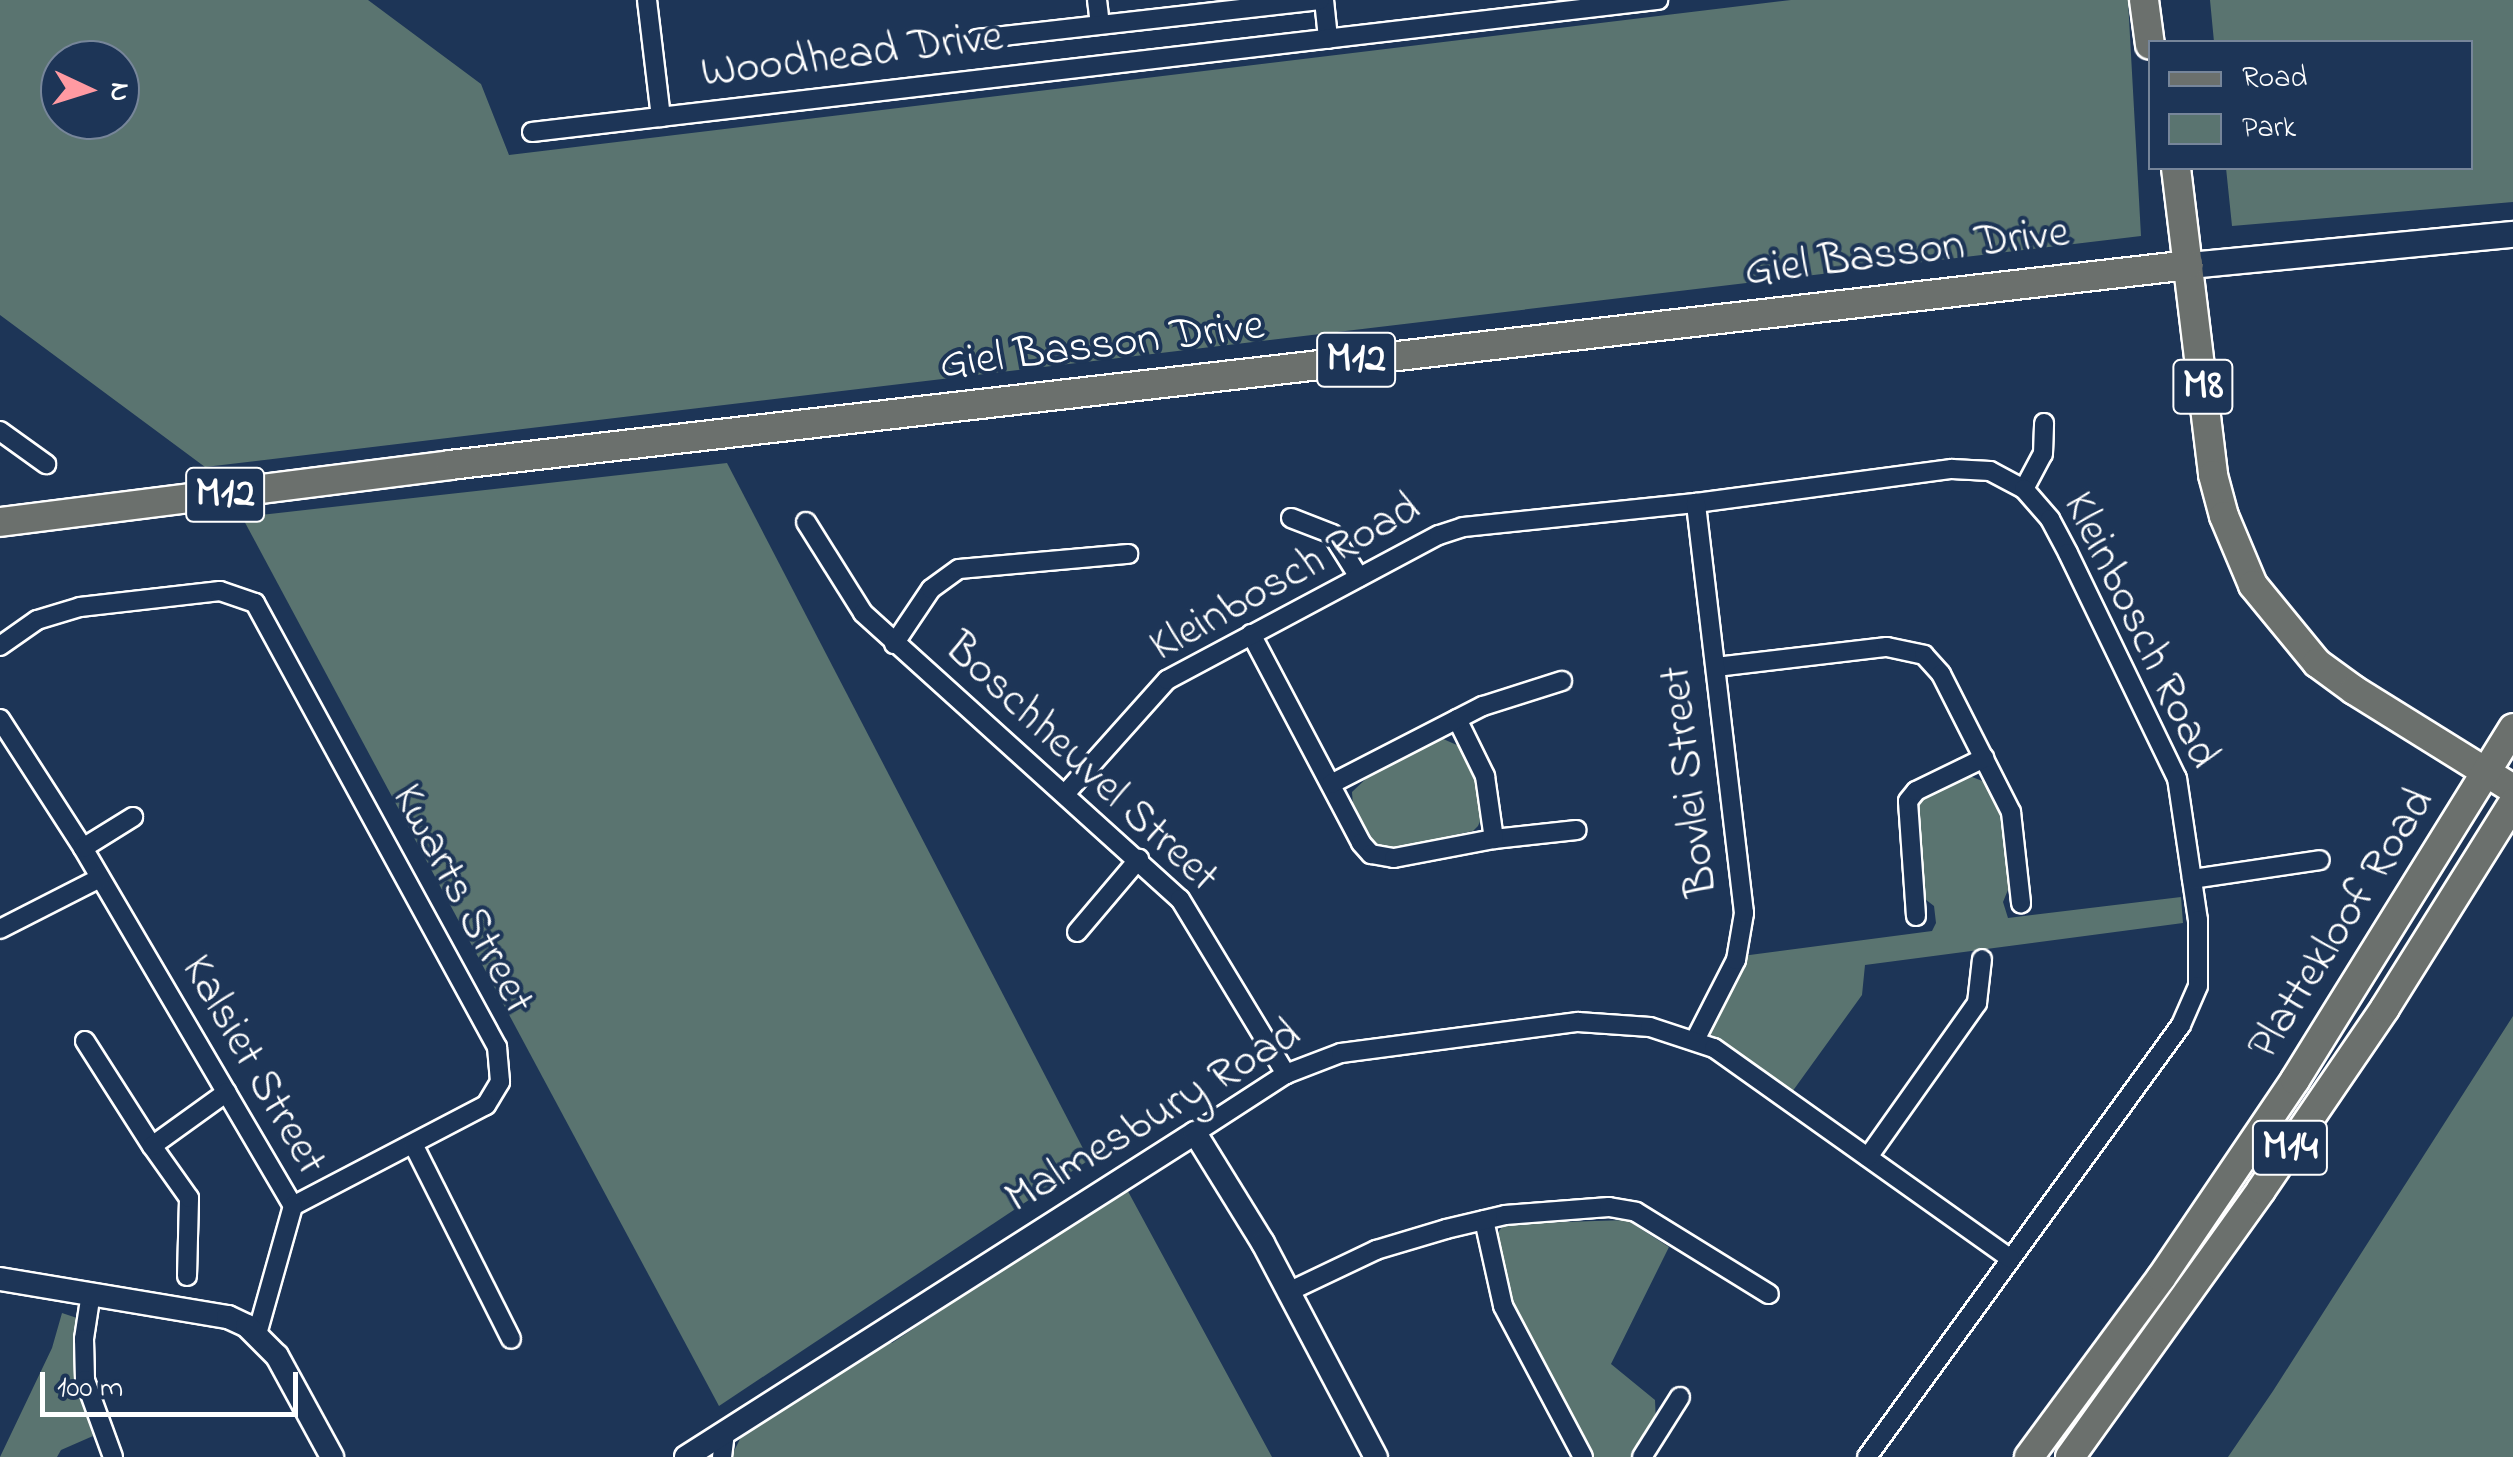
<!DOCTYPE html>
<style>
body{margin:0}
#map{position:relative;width:2513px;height:1457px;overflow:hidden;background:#1d3557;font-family:"Indie Flower",sans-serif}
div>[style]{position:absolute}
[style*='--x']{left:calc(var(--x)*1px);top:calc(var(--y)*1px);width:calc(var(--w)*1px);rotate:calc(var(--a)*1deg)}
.green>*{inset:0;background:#5a7470}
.roads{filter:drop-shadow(2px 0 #fff) drop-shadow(-2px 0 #fff) drop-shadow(0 2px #fff) drop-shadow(0 -2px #fff)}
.minor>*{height:18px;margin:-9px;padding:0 9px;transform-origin:9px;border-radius:9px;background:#1d3557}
.tertiary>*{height:22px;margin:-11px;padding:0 11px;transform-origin:11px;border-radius:11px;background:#1d3557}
.secondary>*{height:25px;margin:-12.5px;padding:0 12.5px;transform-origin:12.5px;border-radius:12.5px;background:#1d3557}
.primary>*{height:28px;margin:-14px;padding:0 14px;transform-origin:14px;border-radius:14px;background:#6b706d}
span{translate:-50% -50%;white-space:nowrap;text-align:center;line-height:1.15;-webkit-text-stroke:8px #1d3557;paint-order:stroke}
.shield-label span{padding:2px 8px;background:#1d3557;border:2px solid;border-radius:8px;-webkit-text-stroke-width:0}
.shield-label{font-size:42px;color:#fff;font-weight:700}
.street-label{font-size:45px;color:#fff}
.legend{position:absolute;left:2148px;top:40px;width:325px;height:130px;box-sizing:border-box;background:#1d3557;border:2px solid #77869a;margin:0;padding:12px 18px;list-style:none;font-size:30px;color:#fff}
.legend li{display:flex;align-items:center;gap:20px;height:50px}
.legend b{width:50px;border:2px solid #77869a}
.north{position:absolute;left:40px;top:40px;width:100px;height:100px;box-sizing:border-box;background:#1d3557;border:2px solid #77869a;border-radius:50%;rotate:94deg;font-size:28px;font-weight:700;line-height:40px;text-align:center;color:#fff}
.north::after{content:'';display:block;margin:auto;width:35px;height:45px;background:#ff9aa2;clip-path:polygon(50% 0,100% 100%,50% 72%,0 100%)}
.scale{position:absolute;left:40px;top:1372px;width:258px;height:45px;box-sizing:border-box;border:5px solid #fff;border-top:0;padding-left:12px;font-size:30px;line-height:35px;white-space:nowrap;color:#fff;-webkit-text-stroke:8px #1d3557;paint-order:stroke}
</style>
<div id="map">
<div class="green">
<div style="clip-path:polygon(evenodd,0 0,368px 0,481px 84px,509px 155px,1791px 0,2128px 0,2141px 236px,205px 467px,0 315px,0 0,60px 60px,120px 60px,120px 120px,60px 120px,60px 60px)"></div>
<div style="clip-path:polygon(2210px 0,2513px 0,2513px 202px,2232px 226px,2226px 168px,2470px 168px,2470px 42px,2214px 42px)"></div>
<div style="clip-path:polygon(727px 463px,1089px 1160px,719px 1406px,242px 517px)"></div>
<div style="clip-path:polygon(1441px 738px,1459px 746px,1477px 780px,1482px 817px,1478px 826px,1473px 831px,1394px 848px,1376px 845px,1353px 806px,1352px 792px,1373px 772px)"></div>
<div style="clip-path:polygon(1967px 775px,1985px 782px,2004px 819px,2012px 880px,2003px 902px,2008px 918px,2181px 897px,2183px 923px,1865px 965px,1862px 995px,1792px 1092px,1706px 1031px,1742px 956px,1932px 931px,1936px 923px,1934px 906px,1921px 896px,1917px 806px,1930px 793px)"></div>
<div style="clip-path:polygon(2513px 1016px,2513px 1457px,2228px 1457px,2273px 1391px)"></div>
<div style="clip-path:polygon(1124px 1184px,1272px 1457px,731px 1457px,743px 1433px,883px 1341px,892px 1343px,967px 1293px,969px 1285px)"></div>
<div style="clip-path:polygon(1627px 1220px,1669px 1247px,1611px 1364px,1655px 1400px,1656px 1423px,1632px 1457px,1590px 1457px,1510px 1308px,1494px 1238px,1504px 1224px)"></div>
<div style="clip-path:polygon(62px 1313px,77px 1318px,75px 1381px,93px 1436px,61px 1450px,57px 1457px,0 1457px,52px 1348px)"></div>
</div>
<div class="roads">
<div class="minor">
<div style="--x:647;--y:0;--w:118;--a:83.2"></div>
<div style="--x:1097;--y:0;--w:23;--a:83"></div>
<div style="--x:1324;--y:0;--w:39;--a:84"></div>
<div style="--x:977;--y:39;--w:345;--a:-6.5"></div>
<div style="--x:532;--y:132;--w:1134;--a:-6.69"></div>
<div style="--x:0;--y:431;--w:57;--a:35.7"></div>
<div style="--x:2024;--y:489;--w:40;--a:-62"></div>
<div style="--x:2043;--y:454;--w:31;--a:-88"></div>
<div style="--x:1291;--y:518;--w:44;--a:21.3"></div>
<div style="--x:1332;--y:534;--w:51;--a:57.9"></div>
<div style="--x:806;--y:522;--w:107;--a:57.9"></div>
<div style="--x:863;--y:613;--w:427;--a:42.1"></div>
<div style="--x:1180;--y:899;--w:205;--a:58.8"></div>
<div style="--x:1251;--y:634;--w:236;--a:62.2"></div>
<div style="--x:1361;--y:843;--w:15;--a:48"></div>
<div style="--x:1371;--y:854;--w:23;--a:10"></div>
<div style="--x:1394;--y:858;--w:102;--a:-10.8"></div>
<div style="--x:1494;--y:839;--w:83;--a:-6.2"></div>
<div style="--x:894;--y:644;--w:66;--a:-56.1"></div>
<div style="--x:931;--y:589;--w:34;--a:-36"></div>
<div style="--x:959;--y:569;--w:170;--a:-5.1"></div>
<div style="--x:0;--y:646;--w:45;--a:-35.1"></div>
<div style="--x:37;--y:620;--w:45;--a:-16.8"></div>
<div style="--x:80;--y:607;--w:141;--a:-6.5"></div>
<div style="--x:220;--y:591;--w:37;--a:19"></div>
<div style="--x:255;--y:603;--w:506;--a:61.41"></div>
<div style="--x:497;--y:1047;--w:35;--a:85"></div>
<div style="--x:500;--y:1082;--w:27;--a:121"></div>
<div style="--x:486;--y:1105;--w:218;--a:152.4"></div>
<div style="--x:1716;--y:667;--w:172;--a:-6.7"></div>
<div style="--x:1887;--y:647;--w:38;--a:12"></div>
<div style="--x:1924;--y:655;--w:25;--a:48"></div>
<div style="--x:1941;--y:674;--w:155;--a:63.1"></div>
<div style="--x:2011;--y:812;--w:92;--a:83.7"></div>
<div style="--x:0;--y:719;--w:153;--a:57.2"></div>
<div style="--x:83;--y:848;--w:415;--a:59.6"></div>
<div style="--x:293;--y:1206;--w:133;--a:105.7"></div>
<div style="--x:1457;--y:719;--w:64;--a:63.8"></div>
<div style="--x:1485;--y:776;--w:64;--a:81.9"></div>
<div style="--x:1331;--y:784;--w:171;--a:-27.2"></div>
<div style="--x:1483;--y:706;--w:83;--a:-17.6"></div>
<div style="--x:1065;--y:794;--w:153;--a:-48.2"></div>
<div style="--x:1167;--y:680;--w:308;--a:-28.1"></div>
<div style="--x:1439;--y:535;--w:25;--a:-18"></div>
<div style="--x:1463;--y:527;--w:234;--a:-5.9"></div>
<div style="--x:1696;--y:503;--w:258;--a:-7.6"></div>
<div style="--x:1952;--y:469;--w:38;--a:3"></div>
<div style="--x:1990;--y:471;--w:38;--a:28"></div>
<div style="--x:2024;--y:489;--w:40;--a:49"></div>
<div style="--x:2050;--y:519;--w:38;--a:62"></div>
<div style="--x:2068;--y:553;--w:250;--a:64.2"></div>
<div style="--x:2177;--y:778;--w:144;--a:81.6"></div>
<div style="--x:2198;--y:920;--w:66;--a:90"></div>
<div style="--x:2198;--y:986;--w:43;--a:113.6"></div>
<div style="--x:2181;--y:1025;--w:534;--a:126.01"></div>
<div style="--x:83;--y:848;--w:59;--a:-31.8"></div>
<div style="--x:2192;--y:879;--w:129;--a:-8.4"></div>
<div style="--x:1916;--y:916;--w:115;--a:-94"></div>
<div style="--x:1908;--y:801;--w:13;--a:-51"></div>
<div style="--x:1916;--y:791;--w:76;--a:-25.9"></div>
<div style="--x:0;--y:929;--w:112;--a:-27"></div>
<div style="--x:1077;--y:932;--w:96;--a:-49.7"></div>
<div style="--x:1695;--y:1040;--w:90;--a:-62.9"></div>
<div style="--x:1736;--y:960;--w:48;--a:-80.3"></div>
<div style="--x:1744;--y:913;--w:413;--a:-96.7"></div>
<div style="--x:85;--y:1041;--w:125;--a:57.5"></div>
<div style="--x:1195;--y:1133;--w:108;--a:-33"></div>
<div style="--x:1286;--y:1074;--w:59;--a:-20.9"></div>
<div style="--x:1341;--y:1053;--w:239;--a:-7.5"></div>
<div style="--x:1578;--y:1022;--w:72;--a:4"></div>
<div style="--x:1650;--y:1027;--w:67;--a:18.2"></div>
<div style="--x:1714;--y:1048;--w:363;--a:35.4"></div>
<div style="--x:413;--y:1144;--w:218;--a:63.3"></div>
<div style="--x:1868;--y:1157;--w:189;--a:-54.7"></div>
<div style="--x:1977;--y:1003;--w:44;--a:-83.5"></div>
<div style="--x:1484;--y:1220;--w:88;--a:77.5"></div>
<div style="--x:1503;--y:1306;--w:171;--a:62.1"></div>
<div style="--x:187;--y:1276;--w:78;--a:-88.5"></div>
<div style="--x:189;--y:1198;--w:64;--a:-125.4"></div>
<div style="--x:152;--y:1146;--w:92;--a:-35.8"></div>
<div style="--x:1288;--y:1292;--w:98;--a:-25.5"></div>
<div style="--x:1376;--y:1250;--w:73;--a:-16.7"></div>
<div style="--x:1446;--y:1229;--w:61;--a:-13.3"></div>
<div style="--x:1505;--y:1215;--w:104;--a:-4.4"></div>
<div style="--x:1609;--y:1207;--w:27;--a:10"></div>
<div style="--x:1636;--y:1212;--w:156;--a:31.7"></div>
<div style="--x:91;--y:1293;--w:47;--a:98.7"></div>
<div style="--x:84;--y:1339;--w:41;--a:88.6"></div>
<div style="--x:85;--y:1380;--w:82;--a:70"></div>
<div style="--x:722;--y:1457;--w:24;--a:-83"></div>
<div style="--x:1642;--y:1457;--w:71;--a:-57.7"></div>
</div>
<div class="tertiary">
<div style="--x:0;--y:1279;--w:231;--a:9.5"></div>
<div style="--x:228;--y:1317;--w:21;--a:25"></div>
<div style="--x:247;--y:1326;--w:42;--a:45"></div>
<div style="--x:277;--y:1356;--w:115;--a:61.4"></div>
<div style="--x:686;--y:1457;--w:603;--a:-32.48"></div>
<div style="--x:1195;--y:1133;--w:129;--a:58.3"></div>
<div style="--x:1263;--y:1243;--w:242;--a:62.2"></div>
</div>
<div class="secondary">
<div style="--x:2189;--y:265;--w:325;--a:-5.5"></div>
</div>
<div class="primary">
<div style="--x:2144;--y:0;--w:45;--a:82.4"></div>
<div style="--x:2176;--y:168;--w:309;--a:83.1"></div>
<div style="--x:2213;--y:475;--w:42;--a:75"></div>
<div style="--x:2224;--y:516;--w:75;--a:67.2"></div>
<div style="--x:2253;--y:585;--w:101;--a:50.6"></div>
<div style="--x:2317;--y:663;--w:46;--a:36.1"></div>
<div style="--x:2354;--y:690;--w:187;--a:31.9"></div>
<div style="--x:0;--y:522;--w:454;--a:-7.2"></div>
<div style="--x:450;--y:465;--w:1750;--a:-6.56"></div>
<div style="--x:2029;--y:1457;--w:222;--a:-53.6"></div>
<div style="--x:2161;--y:1278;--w:239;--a:-55.9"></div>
<div style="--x:2295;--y:1080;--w:414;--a:-58.2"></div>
<div style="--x:2070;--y:1457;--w:328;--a:-54.4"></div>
<div style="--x:2261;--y:1190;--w:220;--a:-55.7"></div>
<div style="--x:2385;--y:1008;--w:242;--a:-58"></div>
</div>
</div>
<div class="shield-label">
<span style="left:1356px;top:360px">M12</span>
<span style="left:2203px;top:387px">M8</span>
<span style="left:225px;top:495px">M12</span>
<span style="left:2290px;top:1148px">M14</span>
</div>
<div class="street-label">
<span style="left:852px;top:57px;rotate:-7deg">Woodhead Drive</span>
<span style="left:1907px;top:254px;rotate:-7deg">Giel Basson Drive</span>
<span style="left:1102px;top:347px;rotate:-7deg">Giel Basson Drive</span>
<span style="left:1286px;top:579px;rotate:-29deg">Kleinbosch Road</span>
<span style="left:2139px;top:631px;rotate:64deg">Kleinbosch Road</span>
<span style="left:1080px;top:764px;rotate:43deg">Boschheuvel Street</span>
<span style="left:1691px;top:781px;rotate:-97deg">Bovlei Street</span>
<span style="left:461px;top:900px;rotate:62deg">Kwarts Street</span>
<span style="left:2343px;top:925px;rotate:-58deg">Plattekloof Road</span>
<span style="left:252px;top:1066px;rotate:60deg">Kalsiet Street</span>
<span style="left:1154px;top:1118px;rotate:-31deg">Malmesbury Road</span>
</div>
<ul class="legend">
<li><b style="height:12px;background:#6b706d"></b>Road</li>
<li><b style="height:28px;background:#5a7470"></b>Park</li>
</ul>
<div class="north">N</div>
<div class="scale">100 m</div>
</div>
